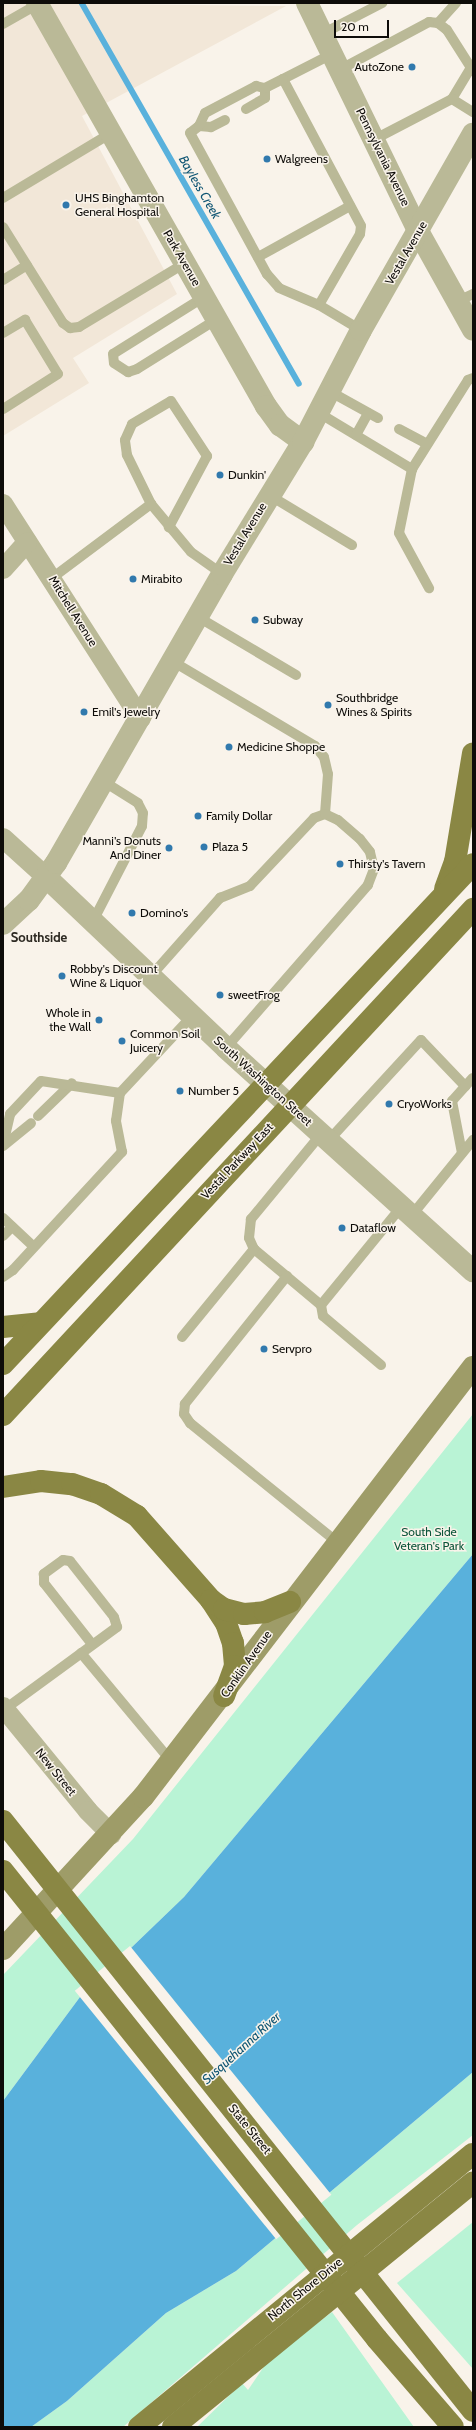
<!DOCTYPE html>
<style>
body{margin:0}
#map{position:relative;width:476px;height:2430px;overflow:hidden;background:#f9f3ea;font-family:Cabin,sans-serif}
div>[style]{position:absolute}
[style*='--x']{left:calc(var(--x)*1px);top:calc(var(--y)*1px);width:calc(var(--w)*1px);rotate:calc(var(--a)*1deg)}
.built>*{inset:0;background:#f2e7d8}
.green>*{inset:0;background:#b9f3d5}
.water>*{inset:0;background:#59b1dc}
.pier>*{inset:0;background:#f9f3ea;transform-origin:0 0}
.stream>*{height:5.5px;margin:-2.75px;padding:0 2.75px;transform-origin:2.75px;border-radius:2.75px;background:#59b1dc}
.service>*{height:10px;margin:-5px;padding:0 5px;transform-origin:5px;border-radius:5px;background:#bab997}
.minor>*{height:20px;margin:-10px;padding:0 10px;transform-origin:10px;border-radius:10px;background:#bab997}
.tertiary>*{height:22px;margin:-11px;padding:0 11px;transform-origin:11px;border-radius:11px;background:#bab997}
.secondary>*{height:22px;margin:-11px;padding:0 11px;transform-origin:11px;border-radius:11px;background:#9e9c68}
.primary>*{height:22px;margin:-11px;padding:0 11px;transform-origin:11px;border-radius:11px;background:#8a8744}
.dots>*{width:11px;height:11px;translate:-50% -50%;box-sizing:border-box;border:2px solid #f9f3ea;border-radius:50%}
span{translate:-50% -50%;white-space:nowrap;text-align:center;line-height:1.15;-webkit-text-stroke:3px #f9f3ea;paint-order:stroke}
.poi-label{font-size:12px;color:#0e0c09}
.right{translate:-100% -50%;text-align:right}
.left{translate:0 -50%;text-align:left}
.street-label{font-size:12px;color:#0e0c09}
.park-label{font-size:12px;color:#0b5439}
.water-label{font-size:13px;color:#0f5573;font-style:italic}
.neighbourhood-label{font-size:13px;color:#2d2922;font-weight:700}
.frame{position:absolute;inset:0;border:4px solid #0e0c09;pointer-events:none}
.scale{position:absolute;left:334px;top:20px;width:55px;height:18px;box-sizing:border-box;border:2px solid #0e0c09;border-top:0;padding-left:5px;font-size:12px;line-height:14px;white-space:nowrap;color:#0e0c09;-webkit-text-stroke:3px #f9f3ea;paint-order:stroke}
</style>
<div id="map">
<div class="built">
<div style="clip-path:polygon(3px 3px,286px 6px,82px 116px,177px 294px,73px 358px,89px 383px,3px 436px)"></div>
</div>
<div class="green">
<div style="clip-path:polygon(473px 1414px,473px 1554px,184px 1897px,80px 1997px,3px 2101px,3px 1975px,133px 1839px)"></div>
<div style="clip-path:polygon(473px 2072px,473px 2135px,357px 2225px,123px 2427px,31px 2427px,67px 2401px,166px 2313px,236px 2271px)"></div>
<div style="clip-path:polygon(473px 2222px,473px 2369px,397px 2283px)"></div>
<div style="clip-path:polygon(332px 2312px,414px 2427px,197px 2427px,242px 2383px,248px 2390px,267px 2362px)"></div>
</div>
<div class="water">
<div style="clip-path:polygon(473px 1554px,473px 2072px,236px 2271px,166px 2313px,67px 2401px,31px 2427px,3px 2427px,3px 2101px,80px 1997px,184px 1897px)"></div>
</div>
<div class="pier">
<div style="left:130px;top:1946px;width:320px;height:71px;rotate:51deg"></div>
</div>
<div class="stream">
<div style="--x:82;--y:3;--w:438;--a:60.3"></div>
</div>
<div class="service">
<div style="--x:438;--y:23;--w:27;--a:-48"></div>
<div style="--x:3;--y:24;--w:40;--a:-29.7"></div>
<div style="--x:322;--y:34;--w:68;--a:-27.3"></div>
<div style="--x:332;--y:54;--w:55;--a:153"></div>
<div style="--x:283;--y:79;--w:166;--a:62"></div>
<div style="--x:361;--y:226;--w:8;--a:97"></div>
<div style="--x:360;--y:234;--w:82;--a:120"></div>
<div style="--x:319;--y:305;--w:49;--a:30.8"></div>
<div style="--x:341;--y:69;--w:100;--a:-28.1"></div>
<div style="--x:429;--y:22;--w:9;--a:6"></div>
<div style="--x:438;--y:23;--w:11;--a:38"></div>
<div style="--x:447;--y:30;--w:49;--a:57.6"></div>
<div style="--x:452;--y:99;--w:35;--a:-59"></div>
<div style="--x:246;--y:109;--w:22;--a:-30"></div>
<div style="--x:265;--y:98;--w:10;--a:-90"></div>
<div style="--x:265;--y:88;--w:20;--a:-27"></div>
<div style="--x:225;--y:120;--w:16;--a:153"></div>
<div style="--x:211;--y:127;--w:12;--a:-175"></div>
<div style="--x:199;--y:126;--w:11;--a:142"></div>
<div style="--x:190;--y:133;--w:161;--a:61.4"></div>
<div style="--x:267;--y:274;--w:18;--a:49"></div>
<div style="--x:279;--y:288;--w:43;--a:23"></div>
<div style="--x:199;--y:126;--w:14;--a:-65"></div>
<div style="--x:205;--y:113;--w:58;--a:-27.9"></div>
<div style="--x:256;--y:86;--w:9;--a:13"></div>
<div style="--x:375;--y:139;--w:87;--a:-27.5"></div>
<div style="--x:452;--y:99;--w:25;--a:32"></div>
<div style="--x:3;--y:198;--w:126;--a:-31"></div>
<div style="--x:3;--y:227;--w:113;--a:58"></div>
<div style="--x:63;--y:323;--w:9;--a:36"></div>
<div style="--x:70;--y:328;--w:9;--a:-6"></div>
<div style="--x:79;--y:327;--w:124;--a:-31.1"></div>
<div style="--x:258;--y:257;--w:105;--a:-29"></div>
<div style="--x:3;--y:280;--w:28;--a:-32"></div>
<div style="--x:204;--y:297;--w:107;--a:147.9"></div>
<div style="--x:113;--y:354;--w:9;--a:84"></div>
<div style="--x:114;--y:363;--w:17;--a:33"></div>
<div style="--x:128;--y:372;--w:9;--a:-18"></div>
<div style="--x:137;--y:369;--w:94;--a:-32"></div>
<div style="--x:458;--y:301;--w:17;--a:-25"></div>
<div style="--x:3;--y:333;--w:26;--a:-31"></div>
<div style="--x:25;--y:320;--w:63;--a:58.6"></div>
<div style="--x:58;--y:374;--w:65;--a:147.5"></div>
<div style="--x:329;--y:391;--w:56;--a:28.9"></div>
<div style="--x:319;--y:413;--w:109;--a:31.1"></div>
<div style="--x:412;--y:469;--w:105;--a:-57.8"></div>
<div style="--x:468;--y:380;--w:5;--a:-22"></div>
<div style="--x:399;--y:429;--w:32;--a:28"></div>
<div style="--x:356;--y:435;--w:25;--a:-61"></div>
<div style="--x:412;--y:469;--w:65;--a:101.5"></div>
<div style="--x:399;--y:533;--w:63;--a:61.4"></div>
<div style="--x:269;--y:495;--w:97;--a:31.1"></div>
<div style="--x:151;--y:504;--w:55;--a:-116.1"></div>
<div style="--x:127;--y:455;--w:15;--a:-98"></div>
<div style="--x:125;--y:440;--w:17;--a:-66"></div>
<div style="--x:132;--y:424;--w:45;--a:-30.5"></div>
<div style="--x:171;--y:401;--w:66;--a:56.8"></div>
<div style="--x:207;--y:456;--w:81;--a:118.2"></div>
<div style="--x:52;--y:578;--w:124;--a:-36.8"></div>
<div style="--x:151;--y:504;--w:62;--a:50.2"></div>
<div style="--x:191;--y:552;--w:38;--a:35"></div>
<div style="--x:198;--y:617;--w:114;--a:30.6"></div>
<div style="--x:172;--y:661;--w:166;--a:30.7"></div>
<div style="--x:315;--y:746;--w:14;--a:51"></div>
<div style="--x:324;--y:757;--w:17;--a:77"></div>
<div style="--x:328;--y:774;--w:40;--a:94.3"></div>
<div style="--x:92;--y:923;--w:109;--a:-62.7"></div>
<div style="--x:142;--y:826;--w:13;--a:-86"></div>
<div style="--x:143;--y:813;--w:11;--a:-117"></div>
<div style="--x:138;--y:803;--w:41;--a:-147.8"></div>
<div style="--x:150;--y:977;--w:106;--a:-48.5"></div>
<div style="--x:220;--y:898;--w:32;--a:-22"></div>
<div style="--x:250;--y:886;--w:93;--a:-46.7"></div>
<div style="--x:314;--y:818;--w:12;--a:-20"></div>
<div style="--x:325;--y:814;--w:14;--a:25"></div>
<div style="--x:338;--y:820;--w:29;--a:41"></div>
<div style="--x:360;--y:839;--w:16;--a:52"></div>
<div style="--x:370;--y:852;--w:17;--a:77"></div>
<div style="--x:374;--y:869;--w:17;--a:111"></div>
<div style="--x:368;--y:885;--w:216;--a:131.1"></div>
<div style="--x:38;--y:1116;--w:47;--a:-44.1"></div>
<div style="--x:322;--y:1133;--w:112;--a:129.5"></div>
<div style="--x:251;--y:1219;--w:19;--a:96"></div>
<div style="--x:249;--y:1238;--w:12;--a:66"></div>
<div style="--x:254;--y:1249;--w:87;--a:39.9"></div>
<div style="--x:321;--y:1305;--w:128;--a:-50.7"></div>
<div style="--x:329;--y:1140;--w:136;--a:-47.4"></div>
<div style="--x:421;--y:1040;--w:64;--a:46.3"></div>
<div style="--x:3;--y:1145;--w:32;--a:-77"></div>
<div style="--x:10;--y:1114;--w:45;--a:-46.8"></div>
<div style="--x:41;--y:1081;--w:80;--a:8.6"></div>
<div style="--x:3;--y:1146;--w:36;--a:-39"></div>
<div style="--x:462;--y:1153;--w:53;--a:-100.9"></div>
<div style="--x:452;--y:1101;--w:31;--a:-48"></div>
<div style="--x:412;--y:1215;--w:97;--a:-50.9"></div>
<div style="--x:3;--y:1218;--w:42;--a:43.1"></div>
<div style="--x:3;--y:1236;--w:13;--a:-45"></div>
<div style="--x:287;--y:1276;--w:164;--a:128.6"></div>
<div style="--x:185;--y:1404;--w:10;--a:96"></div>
<div style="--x:184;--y:1414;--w:11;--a:56"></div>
<div style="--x:190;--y:1423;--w:189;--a:39"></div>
<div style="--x:3;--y:1277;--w:12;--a:-35"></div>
<div style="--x:13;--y:1270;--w:161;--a:-47.3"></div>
<div style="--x:122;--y:1152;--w:32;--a:-101"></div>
<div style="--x:116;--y:1121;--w:28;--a:-82"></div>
<div style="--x:120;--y:1093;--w:105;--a:-46.9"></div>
<div style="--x:321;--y:1305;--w:11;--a:80"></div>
<div style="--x:323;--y:1316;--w:76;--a:40.2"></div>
<div style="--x:182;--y:1337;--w:114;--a:-50.7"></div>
<div style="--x:81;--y:1653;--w:141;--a:50.2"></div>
<div style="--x:5;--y:1709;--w:139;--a:-36.2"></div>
<div style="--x:117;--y:1627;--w:10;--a:-107"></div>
<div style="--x:114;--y:1617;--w:71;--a:-128.2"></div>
<div style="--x:70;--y:1561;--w:7;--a:-172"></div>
<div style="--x:63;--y:1560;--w:24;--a:144"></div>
<div style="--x:44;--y:1574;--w:9;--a:90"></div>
<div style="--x:44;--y:1583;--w:78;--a:51.8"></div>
</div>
<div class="minor">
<div style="--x:3;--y:504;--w:255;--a:57.3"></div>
<div style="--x:3;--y:569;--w:36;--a:-48"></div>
<div style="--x:3;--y:838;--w:58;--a:42.2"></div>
<div style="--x:3;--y:1707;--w:134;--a:50.7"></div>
<div style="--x:88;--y:1811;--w:33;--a:45"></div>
</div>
<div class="tertiary">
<div style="--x:37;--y:3;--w:464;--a:60.4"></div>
<div style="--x:266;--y:406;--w:24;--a:54"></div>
<div style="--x:280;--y:425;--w:29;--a:36"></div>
<div style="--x:307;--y:3;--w:254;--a:64"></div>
<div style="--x:418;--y:231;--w:113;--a:60.9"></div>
<div style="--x:46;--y:877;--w:248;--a:43.5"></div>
<div style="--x:226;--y:1048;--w:333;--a:42.1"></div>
<div style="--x:3;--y:924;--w:35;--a:-43"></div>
<div style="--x:29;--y:900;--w:46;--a:-53.9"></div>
<div style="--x:56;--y:863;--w:333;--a:-60.1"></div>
<div style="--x:222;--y:574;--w:155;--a:-58.5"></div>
<div style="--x:303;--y:442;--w:126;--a:-62.6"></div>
<div style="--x:361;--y:330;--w:226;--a:-60.3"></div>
</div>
<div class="secondary">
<div style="--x:3;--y:1949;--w:207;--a:-47.4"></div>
<div style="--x:143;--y:1797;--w:542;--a:-52.5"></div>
</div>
<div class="primary">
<div style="--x:445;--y:889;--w:29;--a:-70"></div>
<div style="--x:455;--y:862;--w:110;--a:-80.6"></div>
<div style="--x:3;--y:1327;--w:37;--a:-6"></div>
<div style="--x:3;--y:1364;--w:686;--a:-46.77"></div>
<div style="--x:3;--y:1415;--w:691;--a:-47.11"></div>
<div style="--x:3;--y:1487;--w:38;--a:-9"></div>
<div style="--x:41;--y:1481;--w:31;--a:6"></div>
<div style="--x:72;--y:1484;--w:31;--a:19"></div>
<div style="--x:101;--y:1494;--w:42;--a:31.4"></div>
<div style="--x:137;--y:1516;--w:112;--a:48.6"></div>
<div style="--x:211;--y:1600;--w:27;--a:57"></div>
<div style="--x:226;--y:1623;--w:21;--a:71"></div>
<div style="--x:233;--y:1643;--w:23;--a:85"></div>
<div style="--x:235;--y:1666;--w:32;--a:110"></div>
<div style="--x:211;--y:1600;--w:16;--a:35"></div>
<div style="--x:224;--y:1609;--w:21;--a:14"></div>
<div style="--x:244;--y:1614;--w:21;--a:-5"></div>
<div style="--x:265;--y:1612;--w:27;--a:-22"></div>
<div style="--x:3;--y:1821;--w:754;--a:51.46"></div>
<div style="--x:3;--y:1871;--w:599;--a:51.37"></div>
<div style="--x:377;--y:2339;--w:116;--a:49.2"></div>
<div style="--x:139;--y:2427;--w:431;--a:-39.3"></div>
<div style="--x:173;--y:2427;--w:387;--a:-39.2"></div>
</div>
<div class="dots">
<div style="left:412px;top:67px;background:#3179ad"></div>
<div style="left:267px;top:159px;background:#3179ad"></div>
<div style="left:66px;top:205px;background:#3179ad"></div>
<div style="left:220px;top:475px;background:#3179ad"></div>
<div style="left:133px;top:579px;background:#3179ad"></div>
<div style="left:255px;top:620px;background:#3179ad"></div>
<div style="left:328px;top:705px;background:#3179ad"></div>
<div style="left:84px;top:712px;background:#3179ad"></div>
<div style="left:229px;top:747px;background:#3179ad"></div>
<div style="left:198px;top:816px;background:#3179ad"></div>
<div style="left:204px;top:847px;background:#3179ad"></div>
<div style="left:169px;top:848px;background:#3179ad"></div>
<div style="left:340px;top:864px;background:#3179ad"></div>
<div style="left:132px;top:913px;background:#3179ad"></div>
<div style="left:62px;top:976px;background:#3179ad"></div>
<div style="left:220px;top:995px;background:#3179ad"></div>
<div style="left:99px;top:1020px;background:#3179ad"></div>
<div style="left:122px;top:1041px;background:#3179ad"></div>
<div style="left:180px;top:1091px;background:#3179ad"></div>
<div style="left:389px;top:1104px;background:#3179ad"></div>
<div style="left:342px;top:1228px;background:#3179ad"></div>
<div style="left:264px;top:1349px;background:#3179ad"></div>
</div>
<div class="poi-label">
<span class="right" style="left:404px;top:67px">AutoZone</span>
<span class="left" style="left:275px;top:159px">Walgreens</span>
<span class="left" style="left:75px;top:205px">UHS Binghamton<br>General Hospital</span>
<span class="left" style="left:228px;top:475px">Dunkin'</span>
<span class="left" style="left:141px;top:579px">Mirabito</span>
<span class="left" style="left:263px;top:620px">Subway</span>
<span class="left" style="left:336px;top:705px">Southbridge<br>Wines &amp; Spirits</span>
<span class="left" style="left:92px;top:712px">Emil's Jewelry</span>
<span class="left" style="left:237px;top:747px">Medicine Shoppe</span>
<span class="left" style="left:206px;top:816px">Family Dollar</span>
<span class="right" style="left:161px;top:848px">Manni's Donuts<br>And Diner</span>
<span class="left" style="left:212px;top:847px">Plaza 5</span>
<span class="left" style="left:348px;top:864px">Thirsty's Tavern</span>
<span class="left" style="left:140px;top:913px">Domino's</span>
<span class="left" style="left:70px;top:976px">Robby's Discount<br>Wine &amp; Liquor</span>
<span class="left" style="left:228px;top:995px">sweetFrog</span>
<span class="right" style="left:91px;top:1020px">Whole in<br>the Wall</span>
<span class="left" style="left:130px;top:1041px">Common Soil<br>Juicery</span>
<span class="left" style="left:188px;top:1091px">Number 5</span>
<span class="left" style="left:397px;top:1104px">CryoWorks</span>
<span class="left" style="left:350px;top:1228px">Dataflow</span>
<span class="left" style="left:272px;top:1349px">Servpro</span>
</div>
<div class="street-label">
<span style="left:383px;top:157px;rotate:64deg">Pennsylvania Avenue</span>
<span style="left:406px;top:253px;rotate:-60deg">Vestal Avenue</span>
<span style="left:182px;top:258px;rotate:60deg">Park Avenue</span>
<span style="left:245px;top:534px;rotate:-59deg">Vestal Avenue</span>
<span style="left:73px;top:611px;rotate:58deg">Mitchell Avenue</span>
<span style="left:263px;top:1081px;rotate:42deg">South Washington Street</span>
<span style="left:237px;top:1161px;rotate:-47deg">Vestal Parkway East</span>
<span style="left:246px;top:1664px;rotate:-55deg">Conklin Avenue</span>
<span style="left:56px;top:1772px;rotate:51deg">New Street</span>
<span style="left:250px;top:2129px;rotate:51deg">State Street</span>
<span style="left:305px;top:2289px;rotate:-39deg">North Shore Drive</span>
</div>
<div class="park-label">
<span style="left:429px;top:1539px">South Side<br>Veteran's Park</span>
</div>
<div class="water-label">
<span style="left:200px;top:187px;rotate:60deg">Bayless Creek</span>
<span style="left:241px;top:2048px;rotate:-42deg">Susquehanna River</span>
</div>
<div class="neighbourhood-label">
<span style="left:39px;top:937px">Southside</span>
</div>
<div class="frame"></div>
<div class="scale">20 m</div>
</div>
